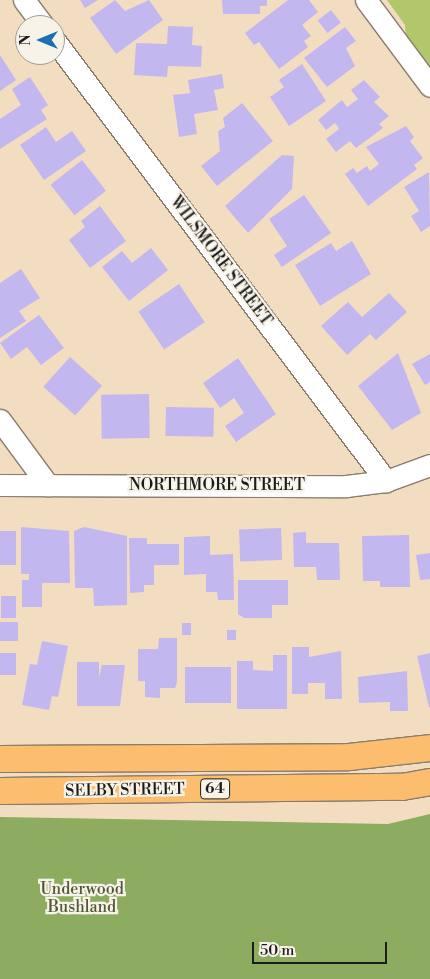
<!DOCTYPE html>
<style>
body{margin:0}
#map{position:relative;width:430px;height:979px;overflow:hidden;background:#f3ddc0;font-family:"Libre Bodoni",serif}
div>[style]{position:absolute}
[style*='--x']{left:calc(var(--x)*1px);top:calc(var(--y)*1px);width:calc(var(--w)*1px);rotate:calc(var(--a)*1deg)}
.green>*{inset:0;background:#b2c76c}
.forest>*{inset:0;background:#8dac60}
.building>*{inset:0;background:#c3b7f0;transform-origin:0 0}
.roads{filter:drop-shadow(1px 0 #887c6e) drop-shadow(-1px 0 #887c6e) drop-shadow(0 1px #887c6e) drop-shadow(0 -1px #887c6e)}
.minor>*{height:21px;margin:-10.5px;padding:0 10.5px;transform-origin:10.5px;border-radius:10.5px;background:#fff}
.major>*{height:26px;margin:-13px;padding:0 13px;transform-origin:13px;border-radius:13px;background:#fcbd6f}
span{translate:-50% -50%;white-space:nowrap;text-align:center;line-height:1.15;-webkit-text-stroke:4.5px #f7f3e8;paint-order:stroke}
.shield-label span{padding:1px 4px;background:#f7f3e8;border:1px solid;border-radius:4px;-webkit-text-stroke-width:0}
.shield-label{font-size:15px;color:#1c1c1c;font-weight:700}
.street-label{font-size:16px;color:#1c1c1c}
.park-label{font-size:16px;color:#505838}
.north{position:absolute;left:15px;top:15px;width:50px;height:50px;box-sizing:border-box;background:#f7f3e8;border:1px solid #9f9d96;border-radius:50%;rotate:270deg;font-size:14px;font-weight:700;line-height:20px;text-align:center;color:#1c1c1c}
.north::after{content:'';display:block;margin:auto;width:18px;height:22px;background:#1f6fb2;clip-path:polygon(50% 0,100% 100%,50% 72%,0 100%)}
.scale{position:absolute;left:252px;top:942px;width:135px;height:22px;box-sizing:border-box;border:2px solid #1c1c1c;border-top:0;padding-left:6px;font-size:15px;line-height:18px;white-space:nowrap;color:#1c1c1c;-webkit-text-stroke:4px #f7f3e8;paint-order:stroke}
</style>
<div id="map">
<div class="green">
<div style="clip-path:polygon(387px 0,430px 0,430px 73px,406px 40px,405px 25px)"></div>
</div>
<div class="forest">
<div style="clip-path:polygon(430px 814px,430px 979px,0 979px,0 817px,388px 824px)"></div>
</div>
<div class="building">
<div style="clip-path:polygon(80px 0,98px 0,85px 8px)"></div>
<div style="clip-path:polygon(115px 0,125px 11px,149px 0,163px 20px,116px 54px,90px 18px)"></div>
<div style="clip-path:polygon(222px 0,267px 0,267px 6px,260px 6px,260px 14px,223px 14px)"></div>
<div style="clip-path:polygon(288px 0,309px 0,318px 12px,302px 25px,311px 36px,304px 41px,308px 47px,279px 69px,259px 42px,254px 45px,245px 33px)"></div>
<div style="left:331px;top:10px;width:16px;height:17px;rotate:52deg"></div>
<div style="clip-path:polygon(168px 26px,193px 27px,192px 45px,202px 46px,201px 67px,168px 66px,167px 77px,134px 75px,136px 43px,167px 44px)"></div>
<div style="clip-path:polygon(345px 27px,356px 41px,346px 48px,355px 66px,327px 87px,304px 58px)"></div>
<div style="clip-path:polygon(0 55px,16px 80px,0 91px)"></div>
<div style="clip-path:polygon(302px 64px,326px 101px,289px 126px,270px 97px,284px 87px,279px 80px)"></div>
<div style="clip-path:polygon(222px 74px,224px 88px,214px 90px,218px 110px,194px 114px,197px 134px,179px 137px,173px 95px,190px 93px,188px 80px)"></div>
<div style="clip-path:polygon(30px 77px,48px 105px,41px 110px,47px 119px,0 149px,0 119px,21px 105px,12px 89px)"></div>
<div style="clip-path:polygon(364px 80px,380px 97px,374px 102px,389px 116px,379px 124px,383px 128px,356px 148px,350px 141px,336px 152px,326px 139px,339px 129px,335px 123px,326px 130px,318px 120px,342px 100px,347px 107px,358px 99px,351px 90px)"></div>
<div style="clip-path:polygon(242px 103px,273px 141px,217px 186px,201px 166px,220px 151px,218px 131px,225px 127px,223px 118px)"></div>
<div style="clip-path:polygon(406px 126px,414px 137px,410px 141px,423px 158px,414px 165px,417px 169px,368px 206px,345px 174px,353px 168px,357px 173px,367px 166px,370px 171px,379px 164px,366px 147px)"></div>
<div style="clip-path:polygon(46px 127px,56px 142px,72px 131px,86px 151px,44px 180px,20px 145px)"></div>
<div style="clip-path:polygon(282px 155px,294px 156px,292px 189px,248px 233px,225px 206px)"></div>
<div style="left:82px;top:160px;width:39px;height:40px;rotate:52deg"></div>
<div style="clip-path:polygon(429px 172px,430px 226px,421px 232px,411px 216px,419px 211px,404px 187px)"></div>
<div style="clip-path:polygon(304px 195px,331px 233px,282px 267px,274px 255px,287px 246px,269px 219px)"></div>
<div style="clip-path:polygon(100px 206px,126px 241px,90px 268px,69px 240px,85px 227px,81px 221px)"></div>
<div style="clip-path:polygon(352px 241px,371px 274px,320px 306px,295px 265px,331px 243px,336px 251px)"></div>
<div style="clip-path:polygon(151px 248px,168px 270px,129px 301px,102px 267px,122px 251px,132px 263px)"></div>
<div style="clip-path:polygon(21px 269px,40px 298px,19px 311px,26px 321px,0 338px,0 283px)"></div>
<div style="left:179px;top:284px;width:46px;height:49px;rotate:56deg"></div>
<div style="clip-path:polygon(389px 293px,407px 312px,376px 340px,370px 334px,347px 355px,321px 326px,348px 302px,362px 317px)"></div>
<div style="clip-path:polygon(39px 315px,64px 348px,41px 365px,27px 347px,11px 359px,0 343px)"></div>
<div style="clip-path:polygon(398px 353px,421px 413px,392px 430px,358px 386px)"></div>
<div style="clip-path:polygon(430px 354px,430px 382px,425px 385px,412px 364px)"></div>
<div style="left:70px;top:357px;width:43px;height:40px;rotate:42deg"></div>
<div style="clip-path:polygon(238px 358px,276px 414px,236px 442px,225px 426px,244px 413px,234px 398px,220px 408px,203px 383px)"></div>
<div style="left:149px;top:394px;width:44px;height:48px;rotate:89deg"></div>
<div style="left:166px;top:407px;width:48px;height:29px;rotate:1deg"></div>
<div style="clip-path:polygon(21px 527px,69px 531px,70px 583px,42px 583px,42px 607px,22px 607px,22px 580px,29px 580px,29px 574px,21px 574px)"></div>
<div style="clip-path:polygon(84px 527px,127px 536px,127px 605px,94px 606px,93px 588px,75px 588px,74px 531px)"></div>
<div style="left:281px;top:528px;width:32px;height:42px;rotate:88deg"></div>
<div style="left:0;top:531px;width:16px;height:34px"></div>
<div style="clip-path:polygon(306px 532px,306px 543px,339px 543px,340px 580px,317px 580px,316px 567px,294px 567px,293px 533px)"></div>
<div style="clip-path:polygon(409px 535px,410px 587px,380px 587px,380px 581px,363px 581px,362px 536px)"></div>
<div style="clip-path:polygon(210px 536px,210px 555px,233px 554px,234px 600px,218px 600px,217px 592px,206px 592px,206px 574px,184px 575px,184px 537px)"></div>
<div style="clip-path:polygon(129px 538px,147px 538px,147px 544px,179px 544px,179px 565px,154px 565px,154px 585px,144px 585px,144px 592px,130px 593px)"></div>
<div style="clip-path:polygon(430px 553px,430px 579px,420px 580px,416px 555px)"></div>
<div style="clip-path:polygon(238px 580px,288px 580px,288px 605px,272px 605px,272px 618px,244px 618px,238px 614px)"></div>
<div style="left:1px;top:596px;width:15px;height:22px"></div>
<div style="left:18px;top:622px;width:19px;height:18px;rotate:90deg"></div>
<div style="left:182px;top:623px;width:9px;height:12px"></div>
<div style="left:227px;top:630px;width:9px;height:10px"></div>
<div style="clip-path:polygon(159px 638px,177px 638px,177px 682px,175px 688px,160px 688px,160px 698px,145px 697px,145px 681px,138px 681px,138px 649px,158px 649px)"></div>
<div style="clip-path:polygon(42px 641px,68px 646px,58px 697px,52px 696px,49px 710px,22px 705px,30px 664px,37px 665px)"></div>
<div style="clip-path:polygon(292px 647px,309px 647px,309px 657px,341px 651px,342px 699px,325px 699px,325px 683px,308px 683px,308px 694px,292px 694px)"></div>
<div style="left:0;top:653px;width:16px;height:22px"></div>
<div style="clip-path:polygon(430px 653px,430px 707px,429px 707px,417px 656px)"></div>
<div style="clip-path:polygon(273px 655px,287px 655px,287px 709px,237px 709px,237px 661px,253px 661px,253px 670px,273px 671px)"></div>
<div style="clip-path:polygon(77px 662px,99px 662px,99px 677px,102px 665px,125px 665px,120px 706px,77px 706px)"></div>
<div style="left:185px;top:667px;width:46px;height:36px"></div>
<div style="clip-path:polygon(407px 671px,408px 711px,390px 711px,390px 702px,359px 703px,358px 677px)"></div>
</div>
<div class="roads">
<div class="minor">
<div style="--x:24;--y:0;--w:31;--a:53"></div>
<div style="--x:366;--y:0;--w:107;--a:53.3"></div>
<div style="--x:55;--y:41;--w:551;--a:53.05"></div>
<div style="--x:0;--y:420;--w:81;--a:53.6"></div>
<div style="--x:0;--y:485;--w:346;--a:0.2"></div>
<div style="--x:346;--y:486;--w:40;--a:-7.1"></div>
<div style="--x:386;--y:481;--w:47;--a:-20"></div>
</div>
<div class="major">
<div style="--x:0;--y:759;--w:349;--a:-0.3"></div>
<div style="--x:349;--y:757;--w:81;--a:-6.3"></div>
<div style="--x:0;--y:791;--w:402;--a:-0.6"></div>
<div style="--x:402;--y:787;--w:28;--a:-10"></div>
</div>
</div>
<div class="shield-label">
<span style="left:215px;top:789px">64</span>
</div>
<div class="street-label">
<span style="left:221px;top:261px;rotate:53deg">WILSMORE STREET</span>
<span style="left:217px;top:485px">NORTHMORE STREET</span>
<span style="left:125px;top:790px;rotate:-1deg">SELBY STREET</span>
</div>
<div class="park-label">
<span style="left:82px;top:898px">Underwood<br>Bushland</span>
</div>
<div class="north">N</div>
<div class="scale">50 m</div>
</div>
